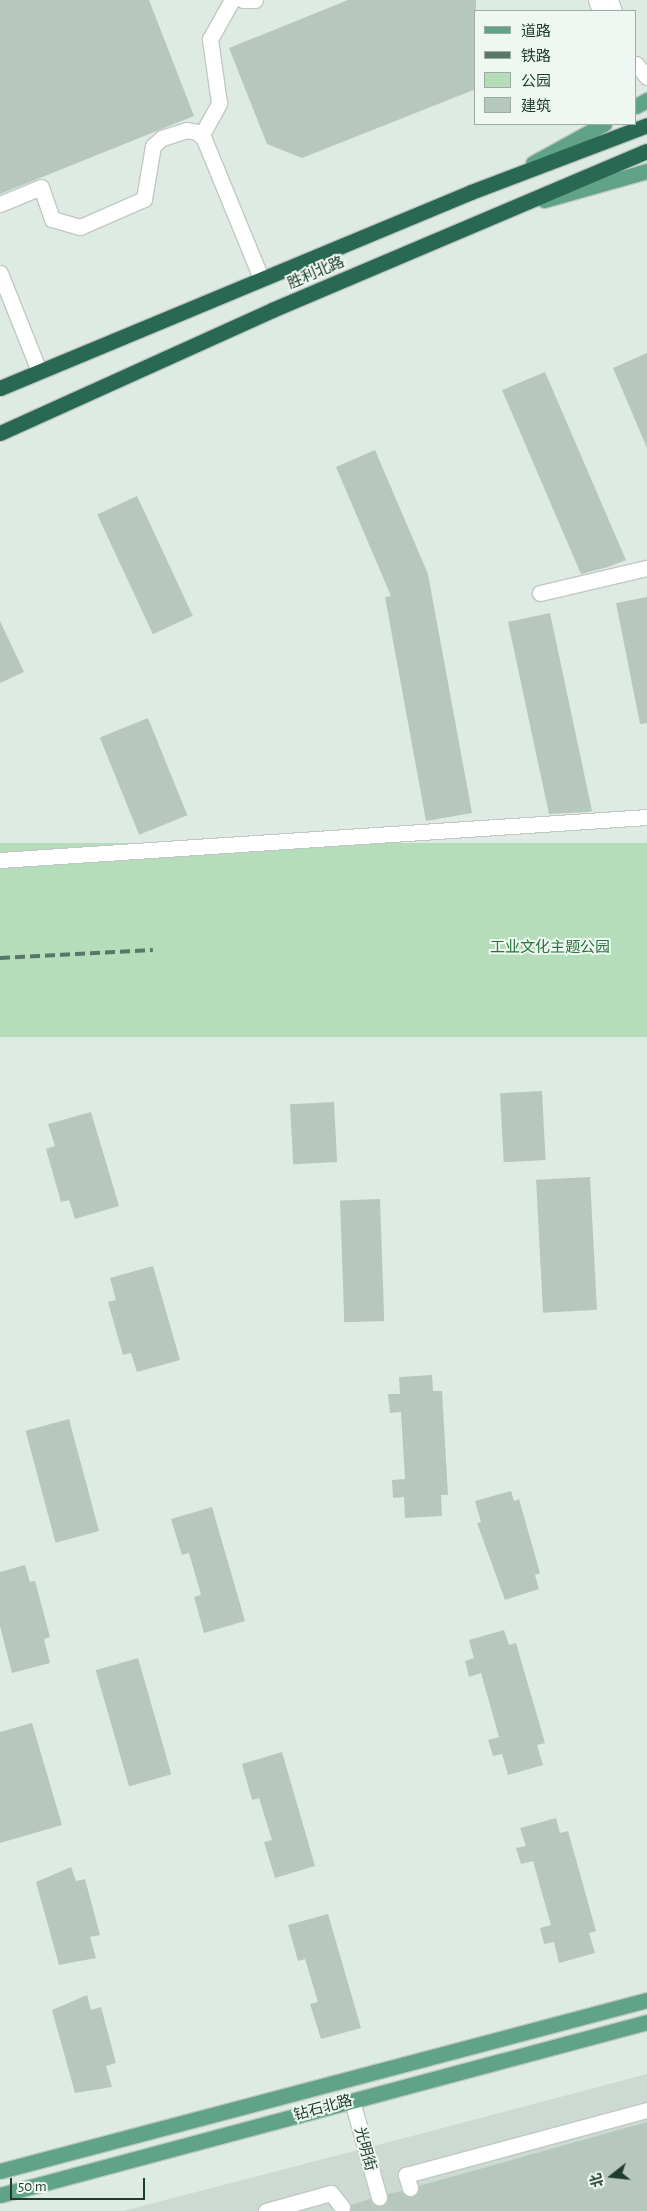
<!DOCTYPE html>
<meta charset="utf-8">
<style>
body{margin:0}
#map{position:relative;width:647px;height:2211px;overflow:hidden;background:#deebe3;font-family:"Alegreya Sans","Noto Sans SC",sans-serif}
div>[style]{position:absolute}
[style*='--x']{left:calc(var(--x)*1px);top:calc(var(--y)*1px);width:calc(var(--w)*1px);rotate:calc(var(--a)*1deg)}
.built>*{inset:0;background:#ccdad2}
.green>*{inset:0;background:#b5ddba;transform-origin:0 0}
.building>*{inset:0;background:#b6c8be;transform-origin:0 0}
.minor-tunnel>*{height:15px;margin-top:-7.5px;transform-origin:0;background:repeating-linear-gradient(90deg,#b8c8bf 0 15px,transparent 0 23px)}
.roads{filter:drop-shadow(1px 0 #c0c8c5) drop-shadow(-1px 0 #c0c8c5) drop-shadow(0 1px #c0c8c5) drop-shadow(0 -1px #c0c8c5)}
.minor>*{height:15px;margin:-7.5px;padding:0 7.5px;transform-origin:7.5px;border-radius:7.5px;background:#fff}
.major>*{height:15px;margin:-7.5px;padding:0 7.5px;transform-origin:7.5px;border-radius:7.5px;background:#60a388}
.highway>*{height:15px;margin:-7.5px;padding:0 7.5px;transform-origin:7.5px;border-radius:7.5px;background:#296852}
.rail>*{height:4px;margin-top:-2px;transform-origin:0;background:repeating-linear-gradient(90deg,#58776a 0 10px,transparent 0 15px)}
span{translate:-50% -50%;white-space:nowrap;text-align:center;line-height:1.15;-webkit-text-stroke:4px #eef7f1;paint-order:stroke}
.street-label{font-size:15px;color:#1e3b2f}
.park-label{font-size:15px;color:#27743a}
.legend{position:absolute;left:474px;top:10px;width:162px;height:115px;box-sizing:border-box;background:#eef7f1;border:1px solid #9baca3;margin:0;padding:6px 9px;list-style:none;font-size:15px;color:#1e3b2f}
.legend li{display:flex;align-items:center;gap:10px;height:25px}
.legend b{width:25px;border:1px solid #9baca3}
.north{position:absolute;left:587px;top:2151px;width:50px;height:50px;-webkit-text-stroke:4px #eef7f1;paint-order:stroke;rotate:254deg;font-size:14px;font-weight:700;line-height:20px;text-align:center;color:#1e3b2f}
.north::after{content:'';display:block;margin:auto;width:18px;height:22px;background:#1e3b2f;clip-path:polygon(50% 0,100% 100%,50% 72%,0 100%)}
.scale{position:absolute;left:10px;top:2178px;width:135px;height:22px;box-sizing:border-box;border:2px solid #1e3b2f;border-top:0;padding-left:6px;font-size:15px;line-height:18px;white-space:nowrap;color:#1e3b2f;-webkit-text-stroke:4px #eef7f1;paint-order:stroke}
</style>
<div id="map">
<div class="built">
<div style="clip-path:polygon(647px 2074px,647px 2211px,123px 2211px,393px 2141px)"></div>
</div>
<div class="green">
<div style="left:647px;top:843px;width:194px;height:649px;rotate:90deg"></div>
</div>
<div class="building">
<div style="clip-path:polygon(0 0,149px 0,194px 116px,0 194px)"></div>
<div style="clip-path:polygon(348px 0,476px 0,476px 89px,302px 158px,267px 144px,229px 48px)"></div>
<div style="clip-path:polygon(647px 353px,647px 448px,613px 368px)"></div>
<div style="clip-path:polygon(545px 372px,626px 560px,608px 567px,581px 574px,502px 390px)"></div>
<div style="clip-path:polygon(375px 450px,428px 574px,472px 813px,426px 821px,385px 597px,391px 596px,336px 467px)"></div>
<div style="left:137px;top:496px;width:132px;height:44px;rotate:65deg"></div>
<div style="clip-path:polygon(647px 597px,647px 723px,640px 724px,616px 603px)"></div>
<div style="clip-path:polygon(550px 613px,592px 811px,587px 812px,549px 814px,508px 622px)"></div>
<div style="clip-path:polygon(0 621px,24px 672px,0 683px)"></div>
<div style="left:148px;top:718px;width:105px;height:52px;rotate:68deg"></div>
<div style="left:542px;top:1091px;width:69px;height:42px;rotate:87deg"></div>
<div style="left:334px;top:1102px;width:60px;height:44px;rotate:87deg"></div>
<div style="clip-path:polygon(91px 1112px,119px 1206px,75px 1219px,69px 1200px,61px 1202px,46px 1149px,55px 1146px,48px 1124px)"></div>
<div style="left:590px;top:1177px;width:133px;height:54px;rotate:87deg"></div>
<div style="left:380px;top:1199px;width:122px;height:40px;rotate:88deg"></div>
<div style="clip-path:polygon(153px 1266px,180px 1360px,137px 1372px,131px 1353px,123px 1355px,108px 1302px,116px 1300px,110px 1278px)"></div>
<div style="clip-path:polygon(432px 1375px,433px 1391px,442px 1391px,448px 1495px,441px 1495px,442px 1516px,405px 1518px,404px 1497px,393px 1498px,392px 1480px,405px 1479px,401px 1412px,390px 1413px,388px 1394px,400px 1394px,399px 1377px)"></div>
<div style="left:69px;top:1419px;width:116px;height:45px;rotate:75deg"></div>
<div style="clip-path:polygon(511px 1491px,514px 1501px,519px 1499px,540px 1573px,535px 1575px,539px 1589px,505px 1600px,477px 1523px,481px 1522px,475px 1501px)"></div>
<div style="clip-path:polygon(212px 1507px,245px 1621px,204px 1633px,194px 1597px,201px 1595px,189px 1553px,182px 1555px,171px 1519px)"></div>
<div style="clip-path:polygon(25px 1565px,30px 1582px,35px 1581px,50px 1637px,44px 1639px,50px 1663px,12px 1673px,0 1626px,0 1572px)"></div>
<div style="clip-path:polygon(504px 1630px,509px 1645px,516px 1643px,545px 1743px,537px 1745px,543px 1765px,508px 1775px,502px 1754px,493px 1756px,488px 1740px,499px 1737px,481px 1673px,469px 1677px,465px 1661px,474px 1658px,469px 1640px)"></div>
<div style="left:138px;top:1658px;width:121px;height:44px;rotate:74deg"></div>
<div style="clip-path:polygon(32px 1723px,62px 1825px,0 1843px,0 1732px)"></div>
<div style="clip-path:polygon(282px 1752px,315px 1866px,275px 1878px,264px 1842px,272px 1840px,259px 1798px,252px 1800px,242px 1764px)"></div>
<div style="clip-path:polygon(556px 1818px,560px 1833px,568px 1831px,596px 1931px,589px 1933px,595px 1953px,559px 1963px,554px 1942px,544px 1944px,540px 1928px,551px 1925px,533px 1861px,521px 1864px,516px 1848px,526px 1846px,520px 1828px)"></div>
<div style="clip-path:polygon(71px 1867px,76px 1881px,85px 1879px,100px 1935px,90px 1937px,96px 1958px,59px 1965px,36px 1882px)"></div>
<div style="clip-path:polygon(328px 1914px,361px 2028px,321px 2039px,310px 2004px,318px 2002px,305px 1959px,298px 1961px,288px 1925px)"></div>
<div style="clip-path:polygon(87px 1995px,91px 2010px,101px 2007px,116px 2063px,106px 2066px,112px 2087px,75px 2093px,52px 2010px)"></div>
<div style="clip-path:polygon(647px 2122px,647px 2211px,350px 2211px,351px 2205px,370px 2199px,381px 2206px,388px 2194px,401px 2191px,412px 2197px,419px 2186px)"></div>
</div>
<div class="minor-tunnel">
<div style="--x:410;--y:2188;--w:24;--a:75"></div>
<div style="--x:379;--y:2197;--w:15;--a:74"></div>
</div>
<div class="roads">
<div class="minor">
<div style="--x:243;--y:0;--w:12;--a:0"></div>
<div style="--x:596;--y:0;--w:12;--a:70"></div>
<div style="--x:610;--y:0;--w:12;--a:70"></div>
<div style="--x:636;--y:64;--w:17;--a:50"></div>
<div style="--x:201;--y:136;--w:38;--a:-61"></div>
<div style="--x:219;--y:103;--w:65;--a:-98"></div>
<div style="--x:210;--y:39;--w:45;--a:-60.6"></div>
<div style="--x:0;--y:204;--w:44;--a:-22.5"></div>
<div style="--x:41;--y:187;--w:34;--a:71"></div>
<div style="--x:52;--y:219;--w:29;--a:16"></div>
<div style="--x:80;--y:227;--w:70;--a:-23.6"></div>
<div style="--x:144;--y:199;--w:54;--a:-80.4"></div>
<div style="--x:153;--y:146;--w:12;--a:-42"></div>
<div style="--x:162;--y:138;--w:25;--a:-18"></div>
<div style="--x:186;--y:130;--w:11;--a:10"></div>
<div style="--x:197;--y:132;--w:10;--a:45"></div>
<div style="--x:204;--y:139;--w:150;--a:67.7"></div>
<div style="--x:0;--y:273;--w:105;--a:68.3"></div>
<div style="--x:540;--y:593;--w:110;--a:-13.2"></div>
<div style="--x:0;--y:860;--w:648;--a:-3.8"></div>
<div style="--x:352;--y:2101;--w:100;--a:74.3"></div>
<div style="--x:410;--y:2188;--w:14;--a:-107"></div>
<div style="--x:406;--y:2175;--w:250;--a:-15.1"></div>
<div style="--x:266;--y:2211;--w:67;--a:-15.5"></div>
<div style="--x:331;--y:2193;--w:18;--a:52"></div>
</div>
<div class="major">
<div style="--x:636;--y:106;--w:13;--a:-29"></div>
<div style="--x:533;--y:163;--w:81;--a:-28.8"></div>
<div style="--x:544;--y:200;--w:107;--a:-15.7"></div>
<div style="--x:0;--y:2171;--w:669;--a:-14.8"></div>
<div style="--x:0;--y:2195;--w:670;--a:-14.97"></div>
</div>
<div class="highway">
<div style="--x:0;--y:388;--w:510;--a:-22.59"></div>
<div style="--x:471;--y:192;--w:188;--a:-20.8"></div>
<div style="--x:0;--y:433;--w:299;--a:-24.3"></div>
<div style="--x:272;--y:310;--w:407;--a:-23"></div>
</div>
</div>
<div class="rail">
<div style="--x:0;--y:958;--w:153;--a:-3"></div>
</div>
<div class="street-label">
<span style="left:316px;top:273px;rotate:-23deg">胜利北路</span>
<span style="left:323px;top:2108px;rotate:-15deg">钻石北路</span>
<span style="left:365px;top:2149px;rotate:75deg">光明街</span>
</div>
<div class="park-label">
<span style="left:550px;top:948px">工业文化主题公园</span>
</div>
<ul class="legend">
<li><b style="height:6px;background:#60a388"></b>道路</li>
<li><b style="height:6px;background:#58776a"></b>铁路</li>
<li><b style="height:14px;background:#b5ddba"></b>公园</li>
<li><b style="height:14px;background:#b6c8be"></b>建筑</li>
</ul>
<div class="north">北</div>
<div class="scale">50 m</div>
</div>
